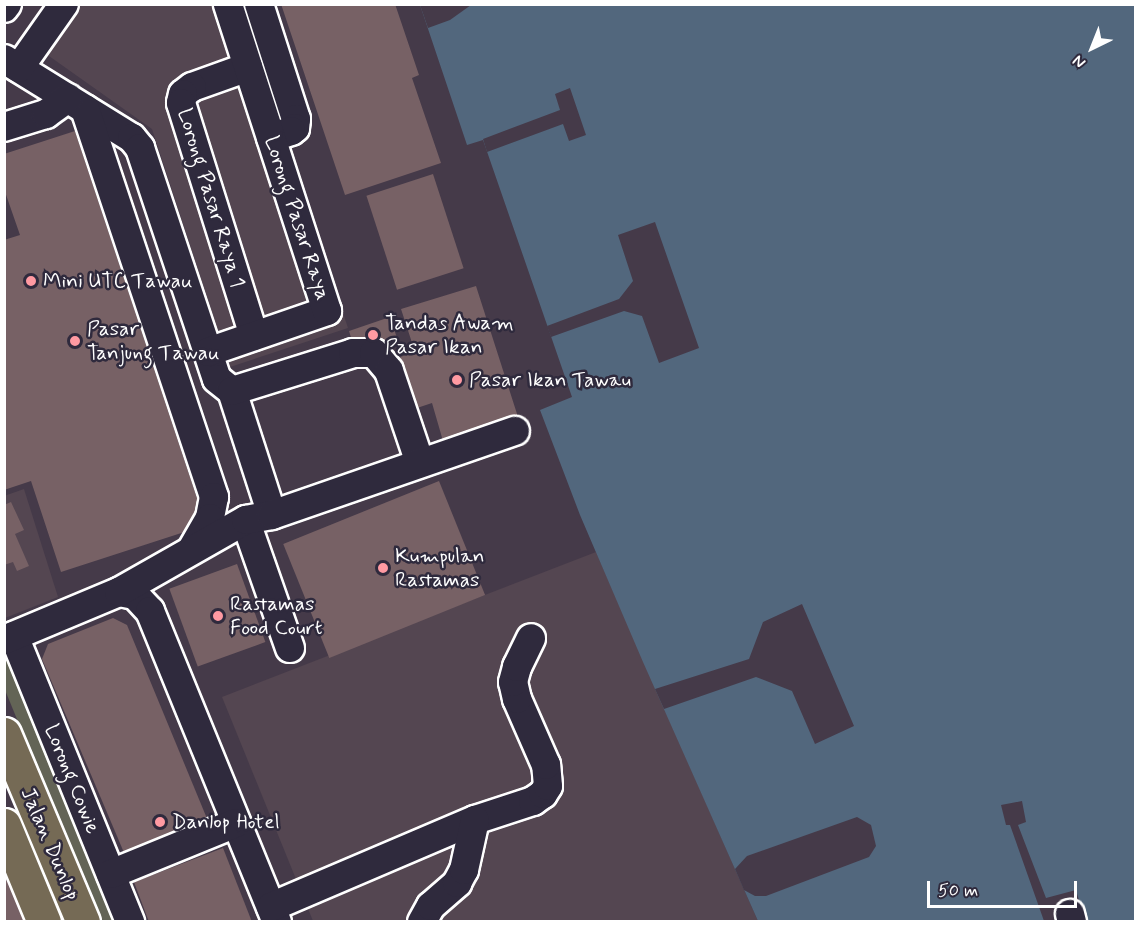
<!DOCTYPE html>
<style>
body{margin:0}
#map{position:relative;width:1140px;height:926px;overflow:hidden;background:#453a49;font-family:Mynerve,sans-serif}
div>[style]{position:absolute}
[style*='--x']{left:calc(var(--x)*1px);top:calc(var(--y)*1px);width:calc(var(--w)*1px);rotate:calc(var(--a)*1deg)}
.built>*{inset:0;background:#544651}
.green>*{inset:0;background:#636456}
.water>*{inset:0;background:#52677d}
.pier>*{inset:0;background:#453a49}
.building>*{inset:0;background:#776165;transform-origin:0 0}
.roads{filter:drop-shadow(2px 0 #fff) drop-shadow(-2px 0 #fff) drop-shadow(0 2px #fff) drop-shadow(0 -2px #fff)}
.minor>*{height:28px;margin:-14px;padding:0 14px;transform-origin:14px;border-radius:14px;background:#2f2a3d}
.major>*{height:33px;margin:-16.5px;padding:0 16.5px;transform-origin:16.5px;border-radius:16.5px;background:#756a55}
.dots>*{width:16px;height:16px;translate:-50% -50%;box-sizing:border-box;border:3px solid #2f2a3d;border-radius:50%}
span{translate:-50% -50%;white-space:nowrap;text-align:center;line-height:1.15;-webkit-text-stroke:5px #2f2a3d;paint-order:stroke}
.street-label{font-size:21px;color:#fff}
.poi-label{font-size:21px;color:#fff}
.left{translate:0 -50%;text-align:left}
.frame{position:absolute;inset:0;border:6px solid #fff;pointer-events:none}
.north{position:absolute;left:1062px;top:18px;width:60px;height:60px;-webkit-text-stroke:4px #2f2a3d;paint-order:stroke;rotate:223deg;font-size:16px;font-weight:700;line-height:24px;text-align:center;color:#fff}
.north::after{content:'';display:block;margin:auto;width:21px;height:27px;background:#fff;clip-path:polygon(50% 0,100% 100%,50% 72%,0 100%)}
.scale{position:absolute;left:927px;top:881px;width:150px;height:27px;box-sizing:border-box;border:3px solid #fff;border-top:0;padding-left:8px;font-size:18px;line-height:21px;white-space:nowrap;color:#fff;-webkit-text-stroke:4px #2f2a3d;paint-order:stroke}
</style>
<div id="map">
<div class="built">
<div style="clip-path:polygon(49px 5px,241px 5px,348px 328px,230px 367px,152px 129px,25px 39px)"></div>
<div style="clip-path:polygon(24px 489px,58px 597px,5px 618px,4px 496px)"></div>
<div style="clip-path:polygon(596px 552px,758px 921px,313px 921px,222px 697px)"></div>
</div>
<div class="green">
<div style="clip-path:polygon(7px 658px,119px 921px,100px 921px,5px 690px,4px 660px)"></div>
</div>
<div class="water">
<div style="clip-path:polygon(420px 5px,1135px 5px,1135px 921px,758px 921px,643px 662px,580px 515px,540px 410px,572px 397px,483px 140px,467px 145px)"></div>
</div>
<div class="pier">
<div style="clip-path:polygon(420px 5px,420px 4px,471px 5px,450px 20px,428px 28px)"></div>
<div style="clip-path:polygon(570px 88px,586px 135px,569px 141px,563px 124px,487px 152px,483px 139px,560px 110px,555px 94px)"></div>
<div style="clip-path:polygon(655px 222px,699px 348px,659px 363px,642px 316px,624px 311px,551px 337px,547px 326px,619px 299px,633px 281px,618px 235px)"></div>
<div style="clip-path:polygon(802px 604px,854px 726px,815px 744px,792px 691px,756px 677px,664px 709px,655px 689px,749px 659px,763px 622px)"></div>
<div style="clip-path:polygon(1022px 801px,1026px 822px,1018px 825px,1046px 898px,1076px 890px,1085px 921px,1044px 921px,1010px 825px,1006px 825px,1001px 805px)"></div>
<div style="clip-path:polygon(857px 817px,871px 825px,876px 846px,869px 857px,766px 896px,755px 896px,744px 890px,735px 869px,747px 856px)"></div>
</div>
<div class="building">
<div style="clip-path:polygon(281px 4px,395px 4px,419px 75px,412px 78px,441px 163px,345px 195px)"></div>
<div style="clip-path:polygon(75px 131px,206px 525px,61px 572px,31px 481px,4px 490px,4px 240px,20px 235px,4px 189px,4px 154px)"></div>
<div style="left:433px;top:174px;width:99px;height:70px;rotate:72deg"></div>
<div style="clip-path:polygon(476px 286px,518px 417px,443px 441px,432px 403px,417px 408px,400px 357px,415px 352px,401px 309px)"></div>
<div style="clip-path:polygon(390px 317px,397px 338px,370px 347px,354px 347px,349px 331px)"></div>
<div style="left:439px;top:481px;width:123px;height:168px;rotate:68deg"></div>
<div style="clip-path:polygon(11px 502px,24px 530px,15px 534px,29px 566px,17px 571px,13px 562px,4px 565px,4px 505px)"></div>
<div style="left:237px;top:564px;width:83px;height:72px;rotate:70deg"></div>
<div style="clip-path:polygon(113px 618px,127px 625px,208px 821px,125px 855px,42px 659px,48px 644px)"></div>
<div style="clip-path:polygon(223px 848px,252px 922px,149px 922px,134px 882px)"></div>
<div style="clip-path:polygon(5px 853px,32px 922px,4px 922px)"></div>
</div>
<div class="roads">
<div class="minor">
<div style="--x:259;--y:4;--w:121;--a:72.2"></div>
<div style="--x:296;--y:119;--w:9;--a:96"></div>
<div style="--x:295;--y:128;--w:5;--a:143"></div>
<div style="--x:291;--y:131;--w:21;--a:161"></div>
<div style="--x:4;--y:8;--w:5;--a:-53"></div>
<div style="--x:4;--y:59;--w:150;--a:31.7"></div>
<div style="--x:132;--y:138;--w:13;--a:51"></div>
<div style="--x:140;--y:148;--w:243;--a:71.6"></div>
<div style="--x:217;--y:379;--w:19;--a:39"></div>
<div style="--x:232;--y:391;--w:130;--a:72.1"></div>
<div style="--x:248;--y:67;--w:59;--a:160.3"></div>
<div style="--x:192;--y:87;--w:11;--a:142"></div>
<div style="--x:183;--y:94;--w:9;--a:103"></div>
<div style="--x:181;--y:103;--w:244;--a:72.6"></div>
<div style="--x:19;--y:68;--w:78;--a:-54.9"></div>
<div style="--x:85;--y:109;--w:409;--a:71.6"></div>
<div style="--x:214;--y:497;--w:21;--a:101"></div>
<div style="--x:210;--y:518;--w:36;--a:120"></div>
<div style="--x:4;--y:127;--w:44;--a:-17.2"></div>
<div style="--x:46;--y:114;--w:27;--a:-36"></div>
<div style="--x:208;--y:352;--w:126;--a:-19"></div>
<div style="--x:327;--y:311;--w:323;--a:-107.9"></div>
<div style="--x:232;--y:391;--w:127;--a:-17.4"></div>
<div style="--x:353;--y:353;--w:21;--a:0"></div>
<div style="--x:374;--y:353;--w:23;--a:50"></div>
<div style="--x:389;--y:371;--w:97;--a:71.4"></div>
<div style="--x:249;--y:531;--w:124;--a:70.7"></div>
<div style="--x:119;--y:592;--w:16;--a:11"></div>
<div style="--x:135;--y:595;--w:22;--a:47"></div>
<div style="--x:150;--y:611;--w:336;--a:67.8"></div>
<div style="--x:14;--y:636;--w:309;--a:67.9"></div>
<div style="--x:4;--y:640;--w:125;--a:-22.7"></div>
<div style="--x:119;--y:592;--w:146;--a:-29.6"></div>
<div style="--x:246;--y:520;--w:26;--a:-11"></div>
<div style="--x:272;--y:515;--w:257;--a:-19.1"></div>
<div style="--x:111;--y:874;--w:135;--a:-22.2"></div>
<div style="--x:271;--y:907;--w:222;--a:-23.1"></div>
<div style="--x:475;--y:820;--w:61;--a:-18.1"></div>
<div style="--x:533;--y:801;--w:12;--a:-35"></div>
<div style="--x:543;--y:794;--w:9;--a:-58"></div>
<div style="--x:548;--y:786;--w:21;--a:-95"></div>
<div style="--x:546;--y:765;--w:72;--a:-113.7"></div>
<div style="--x:517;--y:699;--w:17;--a:-103"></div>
<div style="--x:513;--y:682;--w:16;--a:-75"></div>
<div style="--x:517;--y:667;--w:32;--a:-64"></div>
<div style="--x:1070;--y:914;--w:8;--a:76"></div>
<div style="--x:422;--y:922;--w:18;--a:-61"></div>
<div style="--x:431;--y:906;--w:35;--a:-41"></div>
<div style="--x:457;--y:883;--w:15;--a:-62"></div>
<div style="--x:464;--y:870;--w:51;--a:-77.6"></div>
</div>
<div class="major">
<div style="--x:4;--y:734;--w:204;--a:67.2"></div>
<div style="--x:4;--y:825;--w:105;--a:67.6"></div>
</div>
</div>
<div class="dots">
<div style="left:31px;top:281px;background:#ff9aa2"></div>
<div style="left:373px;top:335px;background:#ff9aa2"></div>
<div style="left:75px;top:341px;background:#ff9aa2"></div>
<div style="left:457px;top:380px;background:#ff9aa2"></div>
<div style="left:383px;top:568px;background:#ff9aa2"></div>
<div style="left:218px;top:616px;background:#ff9aa2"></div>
<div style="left:160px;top:822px;background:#ff9aa2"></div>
</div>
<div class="street-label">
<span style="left:211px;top:198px;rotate:73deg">Lorong Pasar Raya 1</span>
<span style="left:297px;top:218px;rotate:72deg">Lorong Pasar Raya</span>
<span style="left:72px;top:779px;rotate:68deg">Lorong Cowie</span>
<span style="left:50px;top:844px;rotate:67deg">Jalan Dunlop</span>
</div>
<div class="poi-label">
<span class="left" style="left:43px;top:281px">Mini UTC Tawau</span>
<span class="left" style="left:385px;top:335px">Tandas Awam<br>Pasar Ikan</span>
<span class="left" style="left:87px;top:341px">Pasar<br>Tanjung Tawau</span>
<span class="left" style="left:469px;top:380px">Pasar Ikan Tawau</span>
<span class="left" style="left:395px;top:568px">Kumpulan<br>Rastamas</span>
<span class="left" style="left:230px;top:616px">Rastamas<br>Food Court</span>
<span class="left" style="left:172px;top:822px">Danlop Hotel</span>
</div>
<div class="frame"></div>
<div class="north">N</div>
<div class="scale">50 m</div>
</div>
